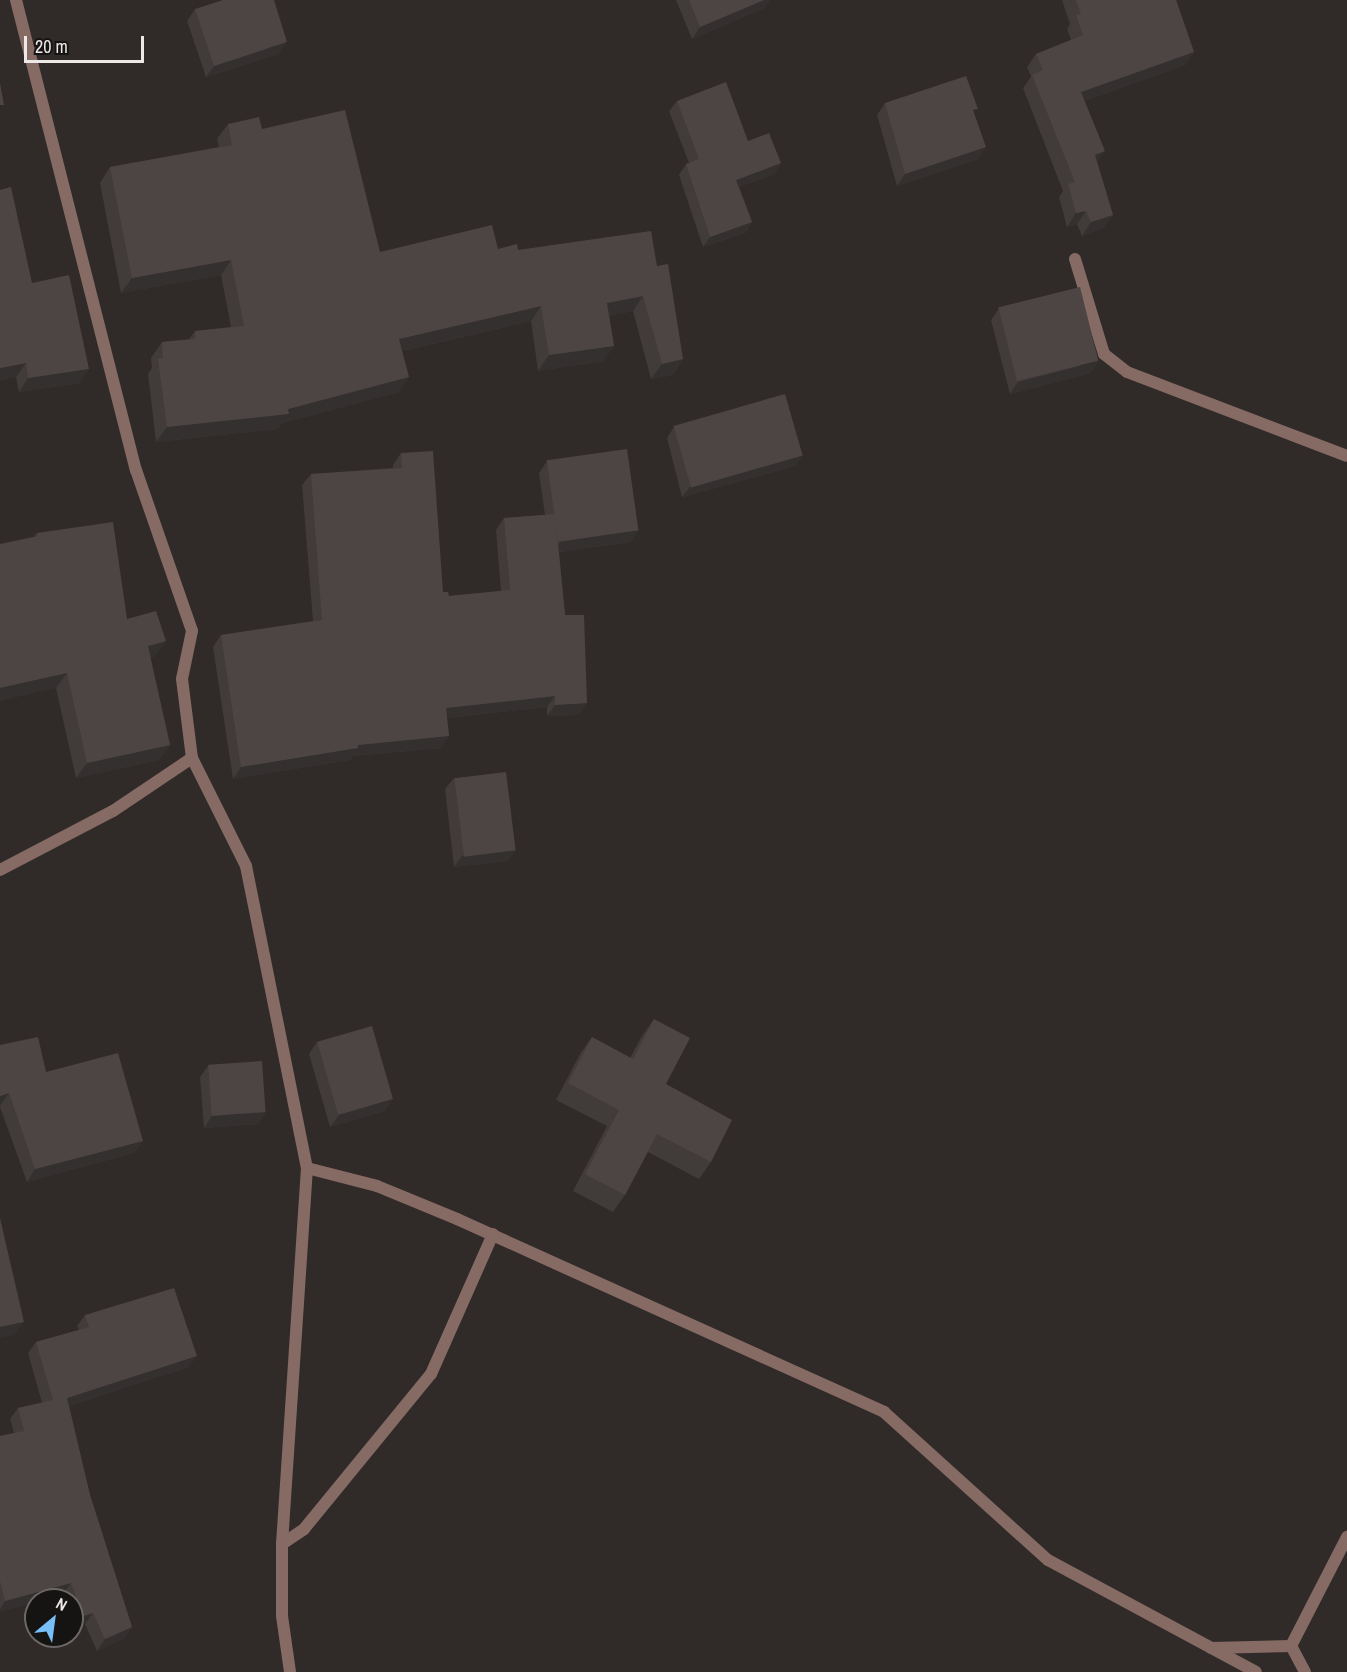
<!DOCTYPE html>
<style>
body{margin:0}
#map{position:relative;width:1347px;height:1672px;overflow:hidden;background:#302a28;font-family:"Archivo Narrow",sans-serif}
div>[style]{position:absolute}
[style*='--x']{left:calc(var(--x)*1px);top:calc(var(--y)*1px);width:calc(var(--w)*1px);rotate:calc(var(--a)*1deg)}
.street>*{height:12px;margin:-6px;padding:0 6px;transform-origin:6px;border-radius:6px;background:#866a64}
.wall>*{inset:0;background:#413b3a}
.shaded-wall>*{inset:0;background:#353030}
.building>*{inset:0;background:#4c4544;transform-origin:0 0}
span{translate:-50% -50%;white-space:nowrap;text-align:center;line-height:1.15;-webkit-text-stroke:6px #161313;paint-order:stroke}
.north{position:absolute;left:24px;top:1588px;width:60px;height:60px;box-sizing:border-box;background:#161313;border:2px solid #6c6868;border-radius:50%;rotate:29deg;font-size:16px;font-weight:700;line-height:24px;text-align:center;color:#ece8e7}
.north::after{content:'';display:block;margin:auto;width:21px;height:27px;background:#78bff7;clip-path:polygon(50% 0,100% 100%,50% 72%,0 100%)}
.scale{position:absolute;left:24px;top:36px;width:120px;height:27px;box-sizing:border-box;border:3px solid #ece8e7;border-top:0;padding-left:8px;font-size:18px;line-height:21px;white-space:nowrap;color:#ece8e7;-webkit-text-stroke:4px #161313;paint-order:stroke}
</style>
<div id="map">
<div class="street">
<div style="--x:16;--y:0;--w:485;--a:75.7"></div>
<div style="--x:136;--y:470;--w:170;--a:70.8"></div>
<div style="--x:192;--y:631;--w:49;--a:101.8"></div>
<div style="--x:182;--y:679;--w:80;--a:82.8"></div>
<div style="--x:192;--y:758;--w:121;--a:63.4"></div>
<div style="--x:246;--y:866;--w:308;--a:78.6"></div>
<div style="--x:307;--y:1168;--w:72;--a:14.4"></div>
<div style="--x:377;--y:1186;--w:87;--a:22.4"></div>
<div style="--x:457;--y:1219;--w:469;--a:24.3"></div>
<div style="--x:884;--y:1412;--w:221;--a:42.1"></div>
<div style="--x:1048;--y:1560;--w:236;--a:28.3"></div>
<div style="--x:1075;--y:259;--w:99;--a:73"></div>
<div style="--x:1104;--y:354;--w:29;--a:38"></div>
<div style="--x:1127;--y:372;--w:235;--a:20.9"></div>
<div style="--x:0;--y:870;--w:127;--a:-27.6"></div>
<div style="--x:113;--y:811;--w:95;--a:-33.9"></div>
<div style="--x:282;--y:1544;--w:377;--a:-86.2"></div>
<div style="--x:1211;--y:1648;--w:80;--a:-1.4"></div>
<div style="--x:290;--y:1672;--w:57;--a:-98.1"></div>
<div style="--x:282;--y:1616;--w:72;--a:-90"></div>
<div style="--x:282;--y:1544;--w:27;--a:-34"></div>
<div style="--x:304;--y:1529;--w:200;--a:-50.7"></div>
<div style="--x:431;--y:1374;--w:153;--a:-66.1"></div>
<div style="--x:1305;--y:1672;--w:30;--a:-118"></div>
<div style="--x:1291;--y:1646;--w:123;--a:-62.8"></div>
</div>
<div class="wall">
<div style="clip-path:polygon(676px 0,770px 0,764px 8px,692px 39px)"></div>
<div style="clip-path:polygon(1062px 0,1176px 0,1194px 52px,1185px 65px,1085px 101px,1097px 162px,1113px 215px,1103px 228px,1082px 236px,1077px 224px,1067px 227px,1059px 197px,1063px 191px,1023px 88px,1031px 77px,1027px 67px,1036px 54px,1071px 40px,1067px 29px,1070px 24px)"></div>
<div style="clip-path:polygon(195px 9px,279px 54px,206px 77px,187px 21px)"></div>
<div style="clip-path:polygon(677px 101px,748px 141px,781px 163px,774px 174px,739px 187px,752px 222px,745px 233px,703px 247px,679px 175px,686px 164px,689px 163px,669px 111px)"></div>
<div style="clip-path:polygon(885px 103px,974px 114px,978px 159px,897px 186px,877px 115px)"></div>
<div style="clip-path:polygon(228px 124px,262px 129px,380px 252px,498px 249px,657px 266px,683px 359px,673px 375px,651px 379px,633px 311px,609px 316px,614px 346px,603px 361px,538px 371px,531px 321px,402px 351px,399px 392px,282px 423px,278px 429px,156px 442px,148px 374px,152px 368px,151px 358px,162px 342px,189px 339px,195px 331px,231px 327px,221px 275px,121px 293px,100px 183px,110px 167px,219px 147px,217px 139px)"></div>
<div style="clip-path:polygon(0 190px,32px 283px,80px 383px,19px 392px,16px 377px,0 380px)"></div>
<div style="clip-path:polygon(999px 308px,1091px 373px,1010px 394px,991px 320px)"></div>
<div style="clip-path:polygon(674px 427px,796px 466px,682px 497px,667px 438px)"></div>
<div style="clip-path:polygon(401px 453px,443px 592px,449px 596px,501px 591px,496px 530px,504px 518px,545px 515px,539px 473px,547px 461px,639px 530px,631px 542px,559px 552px,565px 615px,587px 703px,578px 715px,547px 716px,547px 707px,447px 718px,449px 736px,441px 748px,353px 756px,350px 760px,233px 779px,213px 647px,221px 635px,313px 621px,302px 485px,311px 474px,393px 468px,393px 465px)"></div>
<div style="clip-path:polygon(37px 533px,127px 619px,166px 641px,155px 656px,150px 658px,170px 745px,159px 760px,76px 778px,56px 688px,34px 536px)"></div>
<div style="clip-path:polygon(454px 778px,508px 861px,454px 867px,445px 789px)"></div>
<div style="clip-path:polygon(654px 1019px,666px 1084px,711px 1162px,699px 1179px,648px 1152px,625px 1195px,613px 1212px,573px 1191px,607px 1126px,556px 1100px,580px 1054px,592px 1037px,630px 1058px,642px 1036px)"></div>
<div style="clip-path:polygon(317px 1042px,385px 1111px,330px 1127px,309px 1054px)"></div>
<div style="clip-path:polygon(0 1045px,46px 1072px,143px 1141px,134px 1153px,27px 1182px,0 1107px)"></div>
<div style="clip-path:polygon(208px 1066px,266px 1112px,258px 1124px,204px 1128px,200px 1077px)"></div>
<div style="clip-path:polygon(85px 1315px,189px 1367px,69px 1406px,90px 1495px,132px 1627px,124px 1638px,97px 1651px,85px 1624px,76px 1627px,72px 1618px,72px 1600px,65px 1600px,63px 1594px,42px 1600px,36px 1600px,0 1612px,0 1436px,14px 1433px,10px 1419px,18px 1408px,42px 1403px,28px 1353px,36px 1342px,79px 1330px,77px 1326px)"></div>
</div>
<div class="shaded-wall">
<div style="clip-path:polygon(764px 0,770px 0,764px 8px,692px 39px,700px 27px)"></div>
<div style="clip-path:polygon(287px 42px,279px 54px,206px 77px,214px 66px)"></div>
<div style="clip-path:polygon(1194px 52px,1185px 65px,1072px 106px,1081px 92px)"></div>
<div style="clip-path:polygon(986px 147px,978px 159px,897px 186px,905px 174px)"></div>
<div style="clip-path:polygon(1105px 151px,1095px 165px,1095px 155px)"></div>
<div style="clip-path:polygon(781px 163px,774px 174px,729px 191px,736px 180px)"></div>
<div style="clip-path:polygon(1086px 211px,1077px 224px,1067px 227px,1076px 213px)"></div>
<div style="clip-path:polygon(1113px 215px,1103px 228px,1082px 236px,1091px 222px)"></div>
<div style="clip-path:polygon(752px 222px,745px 233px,703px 247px,710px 237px)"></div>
<div style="clip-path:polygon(231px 260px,221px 275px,121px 293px,132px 278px)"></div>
<div style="clip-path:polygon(643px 296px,633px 311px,597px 319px,607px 303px)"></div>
<div style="clip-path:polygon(541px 306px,531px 321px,388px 354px,399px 339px)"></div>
<div style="clip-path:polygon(614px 346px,603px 361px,538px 371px,549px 355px)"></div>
<div style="clip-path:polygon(683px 359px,673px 375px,651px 379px,662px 364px)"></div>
<div style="clip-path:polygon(1099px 361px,1091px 373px,1010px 394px,1018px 382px)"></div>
<div style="clip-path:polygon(26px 363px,16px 377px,0 380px,0 368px)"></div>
<div style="clip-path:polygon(89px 369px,80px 383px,19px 392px,28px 378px)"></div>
<div style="clip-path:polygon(409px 377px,399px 392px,282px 423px,278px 429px,156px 442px,167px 427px,288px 409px)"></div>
<div style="clip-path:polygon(803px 455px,796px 466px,682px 497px,690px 487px)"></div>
<div style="clip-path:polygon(639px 530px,631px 542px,551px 553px,560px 542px)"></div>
<div style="clip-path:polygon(166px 641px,155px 656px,137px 662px,148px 646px)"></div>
<div style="clip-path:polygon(67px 673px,56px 688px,0 701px,0 688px)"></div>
<div style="clip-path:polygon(555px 696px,547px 707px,438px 719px,446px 708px)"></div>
<div style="clip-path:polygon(587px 703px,578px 715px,547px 716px,555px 705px)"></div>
<div style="clip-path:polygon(449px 736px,441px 748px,353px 756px,350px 760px,233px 779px,241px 767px,358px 745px)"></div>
<div style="clip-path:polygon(170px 745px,159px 760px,76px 778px,87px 763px)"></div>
<div style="clip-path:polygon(516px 850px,508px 861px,454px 867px,462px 856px)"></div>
<div style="clip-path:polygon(9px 1093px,0 1106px,0 1096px)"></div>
<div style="clip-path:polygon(393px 1099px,385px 1111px,330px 1127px,339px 1115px)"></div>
<div style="clip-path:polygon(266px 1112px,258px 1124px,204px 1128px,212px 1116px)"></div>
<div style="clip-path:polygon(143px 1141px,134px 1153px,27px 1182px,35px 1169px)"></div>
<div style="clip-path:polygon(24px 1322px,15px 1335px,0 1338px,0 1327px)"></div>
<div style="clip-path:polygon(197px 1356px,189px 1367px,59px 1410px,67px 1398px)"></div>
<div style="clip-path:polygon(71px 1583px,63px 1594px,42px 1600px,36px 1600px,36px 1602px,0 1612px,0 1609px,5px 1601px)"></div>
<div style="clip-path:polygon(93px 1613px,85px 1624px,76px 1627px,83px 1616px)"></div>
<div style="clip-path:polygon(132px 1627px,124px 1638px,97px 1651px,105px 1639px)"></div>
</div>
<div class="building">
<div style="clip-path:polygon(223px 0,274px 0,287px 42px,214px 66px,195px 9px)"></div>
<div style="clip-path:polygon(689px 0,764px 0,700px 27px)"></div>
<div style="clip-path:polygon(1076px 0,1176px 0,1194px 52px,1081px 92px,1105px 151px,1095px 155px,1113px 215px,1091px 222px,1086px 211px,1076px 213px,1068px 184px,1075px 182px,1032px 75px,1043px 70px,1036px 54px,1083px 35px,1076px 15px,1081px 14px)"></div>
<div style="clip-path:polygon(966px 76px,978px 109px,973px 110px,986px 147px,905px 174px,885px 103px)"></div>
<div style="clip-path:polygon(726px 82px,748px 141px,769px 133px,781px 163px,736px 180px,752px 222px,710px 237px,686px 164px,699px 159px,677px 101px)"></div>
<div style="clip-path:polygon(0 83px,4px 105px,0 105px)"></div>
<div style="clip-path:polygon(345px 110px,380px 252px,492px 225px,498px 249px,517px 244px,518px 250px,651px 231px,657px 266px,668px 264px,683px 359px,662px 364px,643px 296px,607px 303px,614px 346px,549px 355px,541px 306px,399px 339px,409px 377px,288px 409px,289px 414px,167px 427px,158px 359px,163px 358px,162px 342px,195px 339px,195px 331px,244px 326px,231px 260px,132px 278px,110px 167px,232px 145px,228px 124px,259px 117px,262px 129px)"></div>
<div style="clip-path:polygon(11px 187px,32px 283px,69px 275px,89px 369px,28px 378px,26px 363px,0 368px,0 190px)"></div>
<div style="left:1080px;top:287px;width:76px;height:84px;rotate:76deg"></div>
<div style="left:785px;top:394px;width:64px;height:116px;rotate:74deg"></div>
<div style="left:627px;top:449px;width:82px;height:81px;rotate:82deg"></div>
<div style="clip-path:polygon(433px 451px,443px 592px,448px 592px,449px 596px,510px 590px,504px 518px,555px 514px,565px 615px,584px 615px,587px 703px,555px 705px,555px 696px,446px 708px,449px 736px,358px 745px,358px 748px,241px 767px,221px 635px,322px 620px,311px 474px,402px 468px,401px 453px)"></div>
<div style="clip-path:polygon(113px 522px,127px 619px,156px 611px,166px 641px,148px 646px,170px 745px,87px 763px,67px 673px,0 688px,0 544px,38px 536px,37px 533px)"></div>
<div style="left:506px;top:772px;width:79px;height:52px;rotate:83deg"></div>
<div style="clip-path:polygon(654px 1019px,690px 1038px,666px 1084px,732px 1120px,711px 1162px,657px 1134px,625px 1195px,585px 1174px,619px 1110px,568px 1083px,592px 1037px,633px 1059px)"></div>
<div style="left:372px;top:1026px;width:76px;height:57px;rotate:74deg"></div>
<div style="clip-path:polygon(38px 1037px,46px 1072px,118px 1053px,143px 1141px,35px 1169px,9px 1093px,0 1096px,0 1045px)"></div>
<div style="left:262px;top:1061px;width:51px;height:54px;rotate:86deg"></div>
<div style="clip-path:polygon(0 1218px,24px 1322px,0 1327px)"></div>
<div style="clip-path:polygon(174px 1288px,197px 1356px,67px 1398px,90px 1495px,132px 1627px,105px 1639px,93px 1613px,83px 1616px,71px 1583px,5px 1601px,0 1581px,0 1436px,24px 1431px,18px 1408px,53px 1400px,36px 1342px,89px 1327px,85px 1315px)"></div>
</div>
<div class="north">N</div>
<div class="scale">20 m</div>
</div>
